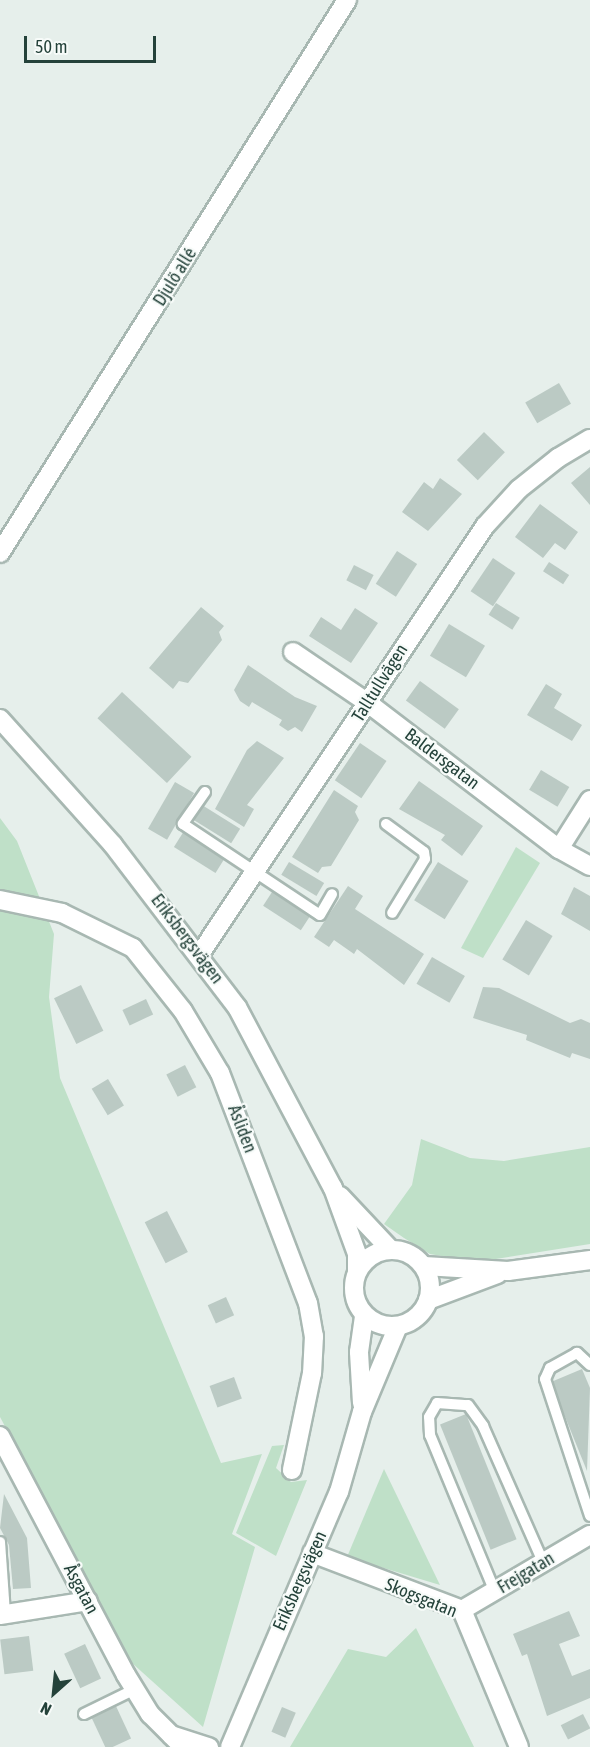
<!DOCTYPE html>
<meta charset="utf-8">
<style>
body{margin:0}
#map{position:relative;width:590px;height:1747px;overflow:hidden;background:#e6efeb;font-family:"Asap Condensed",sans-serif}
div>[style]{position:absolute}
[style*='--x']{left:calc(var(--x)*1px);top:calc(var(--y)*1px);width:calc(var(--w)*1px);rotate:calc(var(--a)*1deg)}
.green>*{inset:0;background:#bfe0c8}
.building>*{inset:0;background:#bbcac4;transform-origin:0 0}
.roads{filter:drop-shadow(2px 0 #a8b8b2) drop-shadow(-2px 0 #a8b8b2) drop-shadow(0 2px #a8b8b2) drop-shadow(0 -2px #a8b8b2)}
.lane>*{height:10px;margin:-5px;padding:0 5px;transform-origin:5px;border-radius:5px;background:#fff}
.street>*{height:18px;margin:-9px;padding:0 9px;transform-origin:9px;border-radius:9px;background:#fff}
.secondary>*{height:18px;margin:-9px;padding:0 9px;transform-origin:9px;border-radius:9px;background:#fff}
.secondary>.ring{margin:-9px;padding:0;box-sizing:content-box;background:none;border:18px solid #fff;border-radius:50%}
span{translate:-50% -50%;white-space:nowrap;text-align:center;line-height:1.15;-webkit-text-stroke:4.5px #f7fbf9;paint-order:stroke}
.street-label{font-size:18px;color:#24423a}
.north{position:absolute;left:24px;top:1663px;width:60px;height:60px;-webkit-text-stroke:4px #f7fbf9;paint-order:stroke;rotate:207deg;font-size:16px;font-weight:700;line-height:24px;text-align:center;color:#24423a}
.north::after{content:'';display:block;margin:auto;width:21px;height:27px;background:#24423a;clip-path:polygon(50% 0,100% 100%,50% 72%,0 100%)}
.scale{position:absolute;left:24px;top:36px;width:132px;height:27px;box-sizing:border-box;border:3px solid #24423a;border-top:0;padding-left:8px;font-size:18px;line-height:21px;white-space:nowrap;color:#24423a;-webkit-text-stroke:4px #f7fbf9;paint-order:stroke}
</style>
<div id="map">
<div class="green">
<div style="clip-path:polygon(0 818px,17px 841px,54px 934px,49px 997px,60px 1078px,221px 1463px,262px 1454px,232px 1534px,255px 1547px,203px 1727px,132px 1663px,0 1417px)"></div>
<div style="clip-path:polygon(516px 847px,540px 863px,483px 958px,461px 948px)"></div>
<div style="clip-path:polygon(421px 1139px,470px 1158px,504px 1161px,590px 1147px,590px 1244px,477px 1262px,430px 1254px,404px 1238px,384px 1224px,412px 1185px)"></div>
<div style="clip-path:polygon(284px 1445px,276px 1468px,291px 1482px,307px 1480px,276px 1556px,236px 1533px,272px 1446px)"></div>
<div style="clip-path:polygon(384px 1469px,440px 1585px,347px 1557px)"></div>
<div style="clip-path:polygon(416px 1628px,474px 1747px,290px 1747px,348px 1649px,386px 1657px)"></div>
</div>
<div class="building">
<div style="left:559px;top:383px;width:24px;height:39px;rotate:60deg"></div>
<div style="left:484px;top:432px;width:29px;height:39px;rotate:44deg"></div>
<div style="clip-path:polygon(590px 467px,590px 505px,571px 483px)"></div>
<div style="clip-path:polygon(440px 478px,462px 494px,428px 531px,402px 512px,424px 482px,433px 489px)"></div>
<div style="clip-path:polygon(540px 504px,578px 532px,565px 550px,555px 543px,543px 558px,515px 537px)"></div>
<div style="left:397px;top:551px;width:24px;height:39px;rotate:33deg"></div>
<div style="left:493px;top:558px;width:27px;height:40px;rotate:34deg"></div>
<div style="left:549px;top:562px;width:24px;height:11px;rotate:33deg"></div>
<div style="left:354px;top:565px;width:22px;height:17px;rotate:27deg"></div>
<div style="left:496px;top:603px;width:28px;height:14px;rotate:32deg"></div>
<div style="clip-path:polygon(201px 607px,224px 626px,219px 632px,222px 640px,188px 683px,179px 681px,173px 689px,149px 668px)"></div>
<div style="clip-path:polygon(355px 608px,378px 623px,351px 663px,309px 636px,321px 617px,341px 630px)"></div>
<div style="left:449px;top:624px;width:42px;height:37px;rotate:31deg"></div>
<div style="clip-path:polygon(248px 665px,295px 697px,317px 706px,302px 732px,295px 727px,288px 731px,279px 725px,282px 720px,252px 702px,249px 707px,240px 701px,234px 690px)"></div>
<div style="left:420px;top:681px;width:48px;height:24px;rotate:36deg"></div>
<div style="clip-path:polygon(546px 684px,562px 694px,554px 708px,582px 725px,572px 741px,527px 715px)"></div>
<div style="left:122px;top:692px;width:95px;height:36px;rotate:43deg"></div>
<div style="clip-path:polygon(257px 741px,284px 758px,247px 805px,254px 809px,244px 827px,215px 809px,247px 750px)"></div>
<div style="left:360px;top:743px;width:32px;height:45px;rotate:34deg"></div>
<div style="left:541px;top:770px;width:33px;height:23px;rotate:31deg"></div>
<div style="clip-path:polygon(419px 781px,483px 826px,462px 856px,441px 840px,445px 835px,399px 809px)"></div>
<div style="left:175px;top:782px;width:22px;height:54px;rotate:30deg"></div>
<div style="clip-path:polygon(334px 790px,358px 806px,355px 812px,359px 820px,331px 866px,322px 867px,318px 873px,292px 857px)"></div>
<div style="left:202px;top:805px;width:45px;height:17px;rotate:32deg"></div>
<div style="left:184px;top:831px;width:49px;height:19px;rotate:32deg"></div>
<div style="left:289px;top:862px;width:41px;height:15px;rotate:31deg"></div>
<div style="left:438px;top:862px;width:36px;height:45px;rotate:32deg"></div>
<div style="clip-path:polygon(348px 886px,363px 896px,355px 909px,424px 954px,404px 985px,357px 949px,354px 954px,334px 940px,329px 947px,314px 937px)"></div>
<div style="clip-path:polygon(574px 887px,590px 896px,590px 931px,561px 914px)"></div>
<div style="left:274px;top:889px;width:45px;height:20px;rotate:33deg"></div>
<div style="left:526px;top:920px;width:31px;height:46px;rotate:31deg"></div>
<div style="left:432px;top:957px;width:38px;height:31px;rotate:30deg"></div>
<div style="left:81px;top:985px;width:51px;height:30px;rotate:64deg"></div>
<div style="clip-path:polygon(483px 987px,499px 988px,570px 1023px,581px 1019px,590px 1023px,590px 1059px,572px 1053px,570px 1058px,526px 1040px,527px 1035px,473px 1018px)"></div>
<div style="left:146px;top:999px;width:17px;height:26px;rotate:65deg"></div>
<div style="left:185px;top:1065px;width:25px;height:21px;rotate:63deg"></div>
<div style="left:108px;top:1079px;width:31px;height:19px;rotate:59deg"></div>
<div style="left:167px;top:1211px;width:46px;height:25px;rotate:63deg"></div>
<div style="left:226px;top:1297px;width:20px;height:20px;rotate:66deg"></div>
<div style="clip-path:polygon(582px 1369px,590px 1388px,587px 1471px,551px 1382px)"></div>
<div style="left:234px;top:1377px;width:23px;height:26px;rotate:70deg"></div>
<div style="left:466px;top:1414px;width:135px;height:28px;rotate:68deg"></div>
<div style="clip-path:polygon(4px 1494px,27px 1538px,31px 1588px,13px 1589px,9px 1545px,0 1528px)"></div>
<div style="clip-path:polygon(569px 1611px,580px 1636px,559px 1644px,572px 1676px,590px 1669px,590px 1698px,547px 1716px,527px 1654px,522px 1656px,513px 1634px)"></div>
<div style="left:29px;top:1636px;width:35px;height:29px;rotate:83deg"></div>
<div style="left:85px;top:1644px;width:38px;height:23px;rotate:65deg"></div>
<div style="left:115px;top:1704px;width:38px;height:27px;rotate:65deg"></div>
<div style="left:282px;top:1707px;width:15px;height:27px;rotate:23deg"></div>
<div style="left:583px;top:1714px;width:16px;height:25px;rotate:63deg"></div>
</div>
<div class="roads">
<div class="lane">
<div style="--x:205;--y:792;--w:39;--a:125"></div>
<div style="--x:183;--y:824;--w:164;--a:33.6"></div>
<div style="--x:320;--y:915;--w:24;--a:-60"></div>
<div style="--x:386;--y:824;--w:47;--a:36.4"></div>
<div style="--x:424;--y:852;--w:7;--a:82"></div>
<div style="--x:425;--y:859;--w:63;--a:121.4"></div>
<div style="--x:590;--y:1365;--w:18;--a:-137"></div>
<div style="--x:577;--y:1353;--w:31;--a:151"></div>
<div style="--x:550;--y:1368;--w:12;--a:114"></div>
<div style="--x:545;--y:1379;--w:144;--a:71.8"></div>
<div style="--x:0;--y:1542;--w:72;--a:86"></div>
<div style="--x:495;--y:1592;--w:170;--a:-112.5"></div>
<div style="--x:430;--y:1435;--w:18;--a:-93"></div>
<div style="--x:429;--y:1417;--w:16;--a:-60"></div>
<div style="--x:437;--y:1403;--w:31;--a:4"></div>
<div style="--x:468;--y:1405;--w:26;--a:54"></div>
<div style="--x:483;--y:1426;--w:149;--a:66.2"></div>
<div style="--x:84;--y:1714;--w:57;--a:-26.1"></div>
</div>
<div class="street">
<div style="--x:0;--y:553;--w:653;--a:-57.89"></div>
<div style="--x:293;--y:652;--w:91;--a:34.2"></div>
<div style="--x:368;--y:703;--w:240;--a:37.4"></div>
<div style="--x:559;--y:849;--w:35;--a:29"></div>
<div style="--x:559;--y:849;--w:58;--a:-57.7"></div>
<div style="--x:0;--y:900;--w:63;--a:11.8"></div>
<div style="--x:62;--y:913;--w:79;--a:26.2"></div>
<div style="--x:133;--y:948;--w:80;--a:51.6"></div>
<div style="--x:183;--y:1011;--w:72;--a:59.2"></div>
<div style="--x:220;--y:1073;--w:246;--a:69.1"></div>
<div style="--x:308;--y:1303;--w:34;--a:80"></div>
<div style="--x:314;--y:1336;--w:37;--a:93"></div>
<div style="--x:312;--y:1373;--w:99;--a:101.7"></div>
<div style="--x:200;--y:954;--w:514;--a:-56.34"></div>
<div style="--x:485;--y:526;--w:50;--a:-47.4"></div>
<div style="--x:519;--y:489;--w:50;--a:-38.5"></div>
<div style="--x:558;--y:458;--w:37;--a:-31"></div>
<div style="--x:0;--y:1436;--w:270;--a:62.2"></div>
<div style="--x:126;--y:1675;--w:46;--a:58.4"></div>
<div style="--x:150;--y:1714;--w:47;--a:45"></div>
<div style="--x:312;--y:1553;--w:160;--a:20.8"></div>
<div style="--x:462;--y:1610;--w:148;--a:67.4"></div>
<div style="--x:462;--y:1610;--w:148;--a:-30.4"></div>
<div style="--x:0;--y:1615;--w:89;--a:-9"></div>
<div style="--x:171;--y:1735;--w:40;--a:18"></div>
</div>
<div class="secondary">
<div style="--x:0;--y:719;--w:169;--a:48.1"></div>
<div style="--x:113;--y:845;--w:204;--a:52.6"></div>
<div style="--x:237;--y:1007;--w:205;--a:62.1"></div>
<div style="--x:333;--y:1188;--w:70;--a:70"></div>
<div style="--x:357;--y:1254;--w:17;--a:90"></div>
<div style="--x:340;--y:1196;--w:73;--a:46.7"></div>
<div class="ring" style="left:354px;top:1250px;width:58px;height:58px"></div>
<div style="--x:424;--y:1266;--w:84;--a:3.4"></div>
<div style="--x:508;--y:1271;--w:83;--a:-7.6"></div>
<div style="--x:428;--y:1300;--w:74;--a:-20.6"></div>
<div style="--x:362;--y:1403;--w:51;--a:-93.4"></div>
<div style="--x:359;--y:1352;--w:37;--a:-82"></div>
<div style="--x:230;--y:1747;--w:277;--a:-66.9"></div>
<div style="--x:339;--y:1492;--w:83;--a:-74"></div>
<div style="--x:362;--y:1412;--w:93;--a:-67.3"></div>
</div>
</div>
<div class="street-label">
<span style="left:175px;top:277px;rotate:-58deg">Djulö allé</span>
<span style="left:380px;top:683px;rotate:-58deg">Talltullvägen</span>
<span style="left:442px;top:759px;rotate:37deg">Baldersgatan</span>
<span style="left:187px;top:939px;rotate:53deg">Eriksbergsvägen</span>
<span style="left:242px;top:1129px;rotate:69deg">Åsliden</span>
<span style="left:526px;top:1573px;rotate:-31deg">Frejgatan</span>
<span style="left:300px;top:1581px;rotate:-66deg">Eriksbergsvägen</span>
<span style="left:81px;top:1589px;rotate:62deg">Åsgatan</span>
<span style="left:421px;top:1598px;rotate:22deg">Skogsgatan</span>
</div>
<div class="north">N</div>
<div class="scale">50 m</div>
</div>
